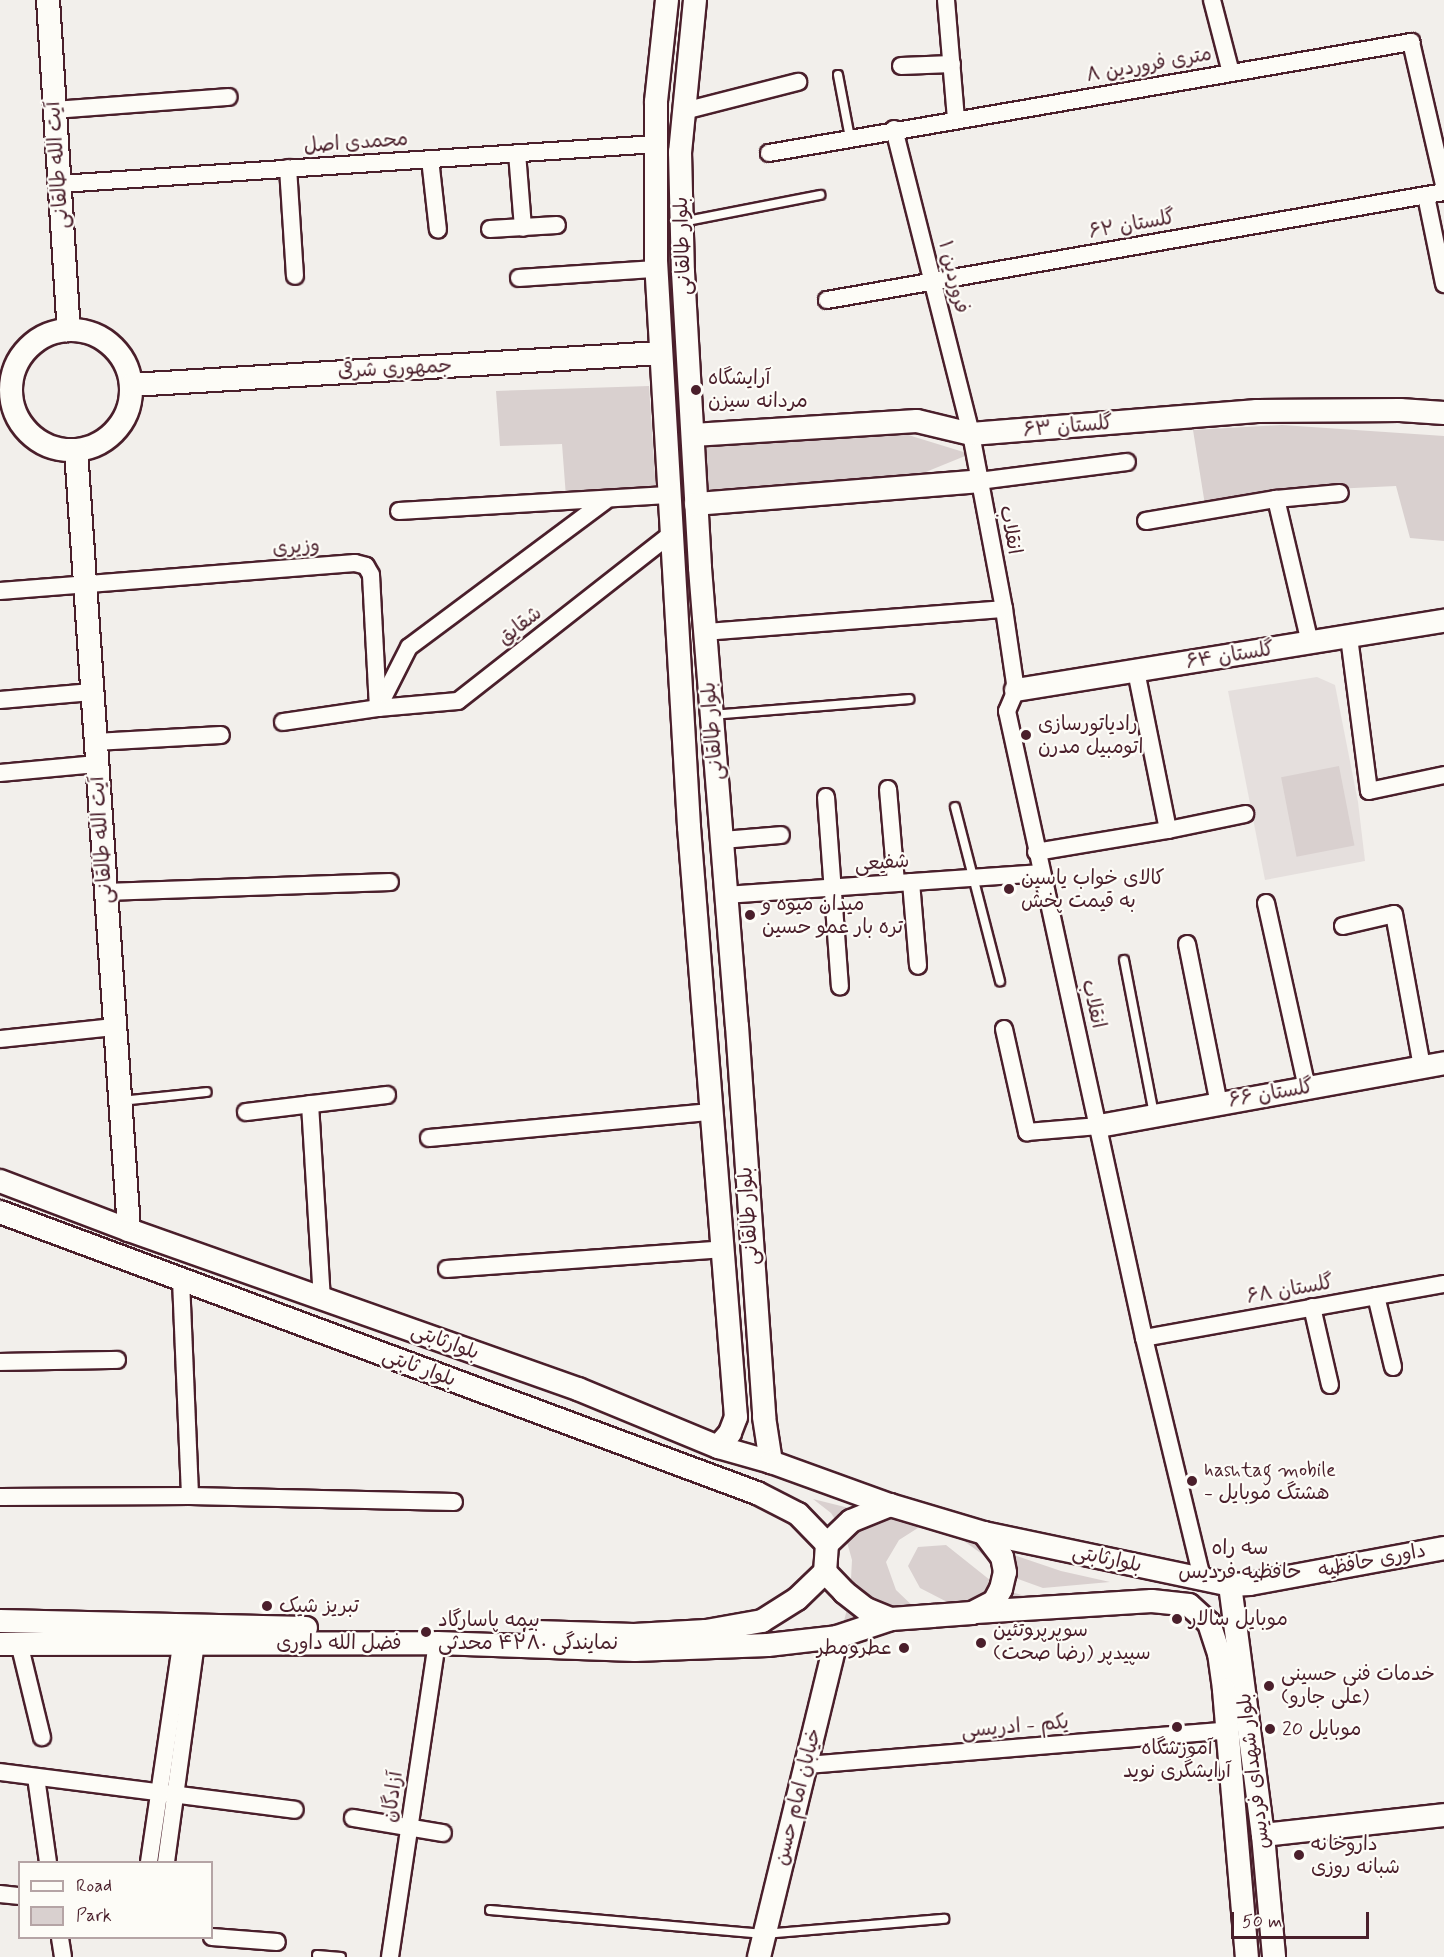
<!DOCTYPE html>
<meta charset="utf-8">
<style>
body{margin:0}
#map{position:relative;width:1444px;height:1957px;overflow:hidden;background:#f2efeb;font-family:Mynerve,"Playpen Sans Arabic",sans-serif}
div>[style]{position:absolute}
[style*='--x']{left:calc(var(--x)*1px);top:calc(var(--y)*1px);width:calc(var(--w)*1px);rotate:calc(var(--a)*1deg)}
.built>*{inset:0;background:#e5dfdd}
.green>*{inset:0;background:#d9d0cf;transform-origin:0 0}
.roads{filter:drop-shadow(2px 0 #4a1f2b) drop-shadow(-2px 0 #4a1f2b) drop-shadow(0 2px #4a1f2b) drop-shadow(0 -2px #4a1f2b)}
.lane>*{height:8px;margin:-4px;padding:0 4px;transform-origin:4px;border-radius:4px;background:#fdfcf7}
.street>*{height:16px;margin:-8px;padding:0 8px;transform-origin:8px;border-radius:8px;background:#fdfcf7}
.secondary>*{height:22px;margin:-11px;padding:0 11px;transform-origin:11px;border-radius:11px;background:#fdfcf7}
.secondary>.ring{margin:-11px;padding:0;box-sizing:content-box;background:none;border:22px solid #fdfcf7;border-radius:50%}
.dots>*{width:16px;height:16px;translate:-50% -50%;box-sizing:border-box;border:3px solid #fdfcf7;border-radius:50%}
span{translate:-50% -50%;white-space:nowrap;text-align:center;line-height:1.15;-webkit-text-stroke:4.5px #fdfcf7;paint-order:stroke}
.street-label{font-size:20px;color:#4a1f2b}
.poi-label{font-size:20px;color:#4a1f2b}
.left{translate:0 -50%;text-align:left}
.right{translate:-100% -50%;text-align:right}
.neighbourhood-label{font-size:21px;color:#4a1f2b}
.legend{position:absolute;left:18px;top:1861px;width:195px;height:78px;box-sizing:border-box;background:#fdfcf7;border:2px solid #b5a4a5;margin:0;padding:8px 10px;list-style:none;font-size:18px;color:#4a1f2b}
.legend li{display:flex;align-items:center;gap:12px;height:30px}
.legend b{width:30px;border:2px solid #b5a4a5}
.scale{position:absolute;left:1231px;top:1912px;width:138px;height:27px;box-sizing:border-box;border:3px solid #4a1f2b;border-top:0;padding-left:8px;font-size:18px;line-height:21px;white-space:nowrap;color:#4a1f2b;-webkit-text-stroke:4px #fdfcf7;paint-order:stroke}
</style>
<div id="map">
<div class="built">
<div style="clip-path:polygon(1317px 677px,1335px 685px,1358px 802px,1365px 861px,1265px 880px,1228px 691px)"></div>
</div>
<div class="green">
<div style="clip-path:polygon(649px 386px,656px 492px,566px 497px,562px 444px,500px 446px,496px 391px)"></div>
<div style="clip-path:polygon(1282px 425px,1444px 436px,1444px 541px,1410px 538px,1396px 486px,1291px 491px,1205px 505px,1193px 430px)"></div>
<div style="clip-path:polygon(905px 434px,970px 454px,911px 478px,705px 494px,702px 443px)"></div>
<div style="left:1339px;top:766px;width:81px;height:59px;rotate:79deg"></div>
<div style="clip-path:polygon(813px 1499px,921px 1526px,899px 1540px,886px 1562px,896px 1590px,918px 1611px,842px 1629px,850px 1597px,852px 1560px,845px 1535px,831px 1513px)"></div>
<div style="clip-path:polygon(957px 1536px,1061px 1571px,1110px 1582px,1043px 1588px,1015px 1578px)"></div>
<div style="clip-path:polygon(946px 1545px,1000px 1588px,1048px 1604px,953px 1605px,920px 1588px,908px 1566px,918px 1547px)"></div>
</div>
<div class="roads">
<div class="lane">
<div style="--x:838;--y:75;--w:64;--a:79.2"></div>
<div style="--x:682;--y:222;--w:141;--a:-11.1"></div>
<div style="--x:712;--y:715;--w:198;--a:-4.6"></div>
<div style="--x:955;--y:807;--w:180;--a:75.5"></div>
<div style="--x:1124;--y:960;--w:158;--a:79"></div>
<div style="--x:120;--y:1101;--w:87;--a:-5.9"></div>
<div style="--x:490;--y:1910;--w:275;--a:5"></div>
<div style="--x:764;--y:1934;--w:181;--a:-4.8"></div>
<div style="--x:317;--y:1955;--w:24;--a:5"></div>
</div>
<div class="street">
<div style="--x:946;--y:0;--w:119;--a:85.2"></div>
<div style="--x:1212;--y:0;--w:75;--a:75.4"></div>
<div style="--x:901;--y:66;--w:51;--a:-2.2"></div>
<div style="--x:55;--y:110;--w:174;--a:-4.3"></div>
<div style="--x:684;--y:111;--w:118;--a:-14.3"></div>
<div style="--x:894;--y:129;--w:315;--a:75.8"></div>
<div style="--x:971;--y:434;--w:178;--a:79.3"></div>
<div style="--x:1004;--y:609;--w:82;--a:81.6"></div>
<div style="--x:1016;--y:690;--w:23;--a:113"></div>
<div style="--x:1007;--y:711;--w:642;--a:77.67"></div>
<div style="--x:1144;--y:1338;--w:250;--a:76.4"></div>
<div style="--x:517;--y:153;--w:75;--a:85.4"></div>
<div style="--x:769;--y:153;--w:652;--a:-9.81"></div>
<div style="--x:1411;--y:42;--w:147;--a:77"></div>
<div style="--x:430;--y:159;--w:71;--a:83.6"></div>
<div style="--x:288;--y:168;--w:108;--a:86.3"></div>
<div style="--x:60;--y:184;--w:597;--a:-3.84"></div>
<div style="--x:1426;--y:196;--w:90;--a:78.4"></div>
<div style="--x:490;--y:229;--w:67;--a:-3.4"></div>
<div style="--x:519;--y:278;--w:137;--a:-3.8"></div>
<div style="--x:827;--y:300;--w:626;--a:-9.93"></div>
<div style="--x:979;--y:481;--w:149;--a:-7.3"></div>
<div style="--x:1276;--y:499;--w:148;--a:76.7"></div>
<div style="--x:605;--y:501;--w:244;--a:143.3"></div>
<div style="--x:409;--y:647;--w:68;--a:116.9"></div>
<div style="--x:378;--y:708;--w:80;--a:-5"></div>
<div style="--x:458;--y:701;--w:269;--a:-38.1"></div>
<div style="--x:399;--y:511;--w:269;--a:-3.4"></div>
<div style="--x:1146;--y:521;--w:132;--a:-9.6"></div>
<div style="--x:1276;--y:499;--w:64;--a:-5.4"></div>
<div style="--x:0;--y:591;--w:356;--a:-4.5"></div>
<div style="--x:355;--y:563;--w:11;--a:15"></div>
<div style="--x:366;--y:566;--w:10;--a:61"></div>
<div style="--x:371;--y:575;--w:133;--a:87"></div>
<div style="--x:378;--y:708;--w:96;--a:171.6"></div>
<div style="--x:705;--y:632;--w:300;--a:-4.4"></div>
<div style="--x:1349;--y:637;--w:155;--a:82.6"></div>
<div style="--x:1369;--y:791;--w:77;--a:-12"></div>
<div style="--x:1136;--y:671;--w:162;--a:78.6"></div>
<div style="--x:0;--y:700;--w:92;--a:-5"></div>
<div style="--x:95;--y:742;--w:126;--a:-3.2"></div>
<div style="--x:0;--y:773;--w:97;--a:-5.3"></div>
<div style="--x:888;--y:789;--w:94;--a:85.1"></div>
<div style="--x:826;--y:797;--w:190;--a:85.8"></div>
<div style="--x:722;--y:840;--w:59;--a:-4.8"></div>
<div style="--x:1036;--y:852;--w:134;--a:-9.5"></div>
<div style="--x:1168;--y:830;--w:79;--a:-11.7"></div>
<div style="--x:911;--y:882;--w:84;--a:85.2"></div>
<div style="--x:106;--y:892;--w:284;--a:-2"></div>
<div style="--x:726;--y:895;--w:316;--a:-4"></div>
<div style="--x:1266;--y:903;--w:189;--a:77.5"></div>
<div style="--x:1343;--y:926;--w:52;--a:-13.2"></div>
<div style="--x:1394;--y:914;--w:156;--a:79.6"></div>
<div style="--x:1187;--y:944;--w:163;--a:78.7"></div>
<div style="--x:1004;--y:1029;--w:106;--a:77.4"></div>
<div style="--x:1027;--y:1132;--w:72;--a:-4.8"></div>
<div style="--x:0;--y:1039;--w:116;--a:-6"></div>
<div style="--x:310;--y:1104;--w:194;--a:86.5"></div>
<div style="--x:246;--y:1112;--w:142;--a:-6.9"></div>
<div style="--x:429;--y:1138;--w:283;--a:-5.3"></div>
<div style="--x:447;--y:1269;--w:277;--a:-4.1"></div>
<div style="--x:181;--y:1280;--w:216;--a:87.6"></div>
<div style="--x:1376;--y:1296;--w:73;--a:76.5"></div>
<div style="--x:1312;--y:1307;--w:80;--a:77"></div>
<div style="--x:1144;--y:1338;--w:305;--a:-10.2"></div>
<div style="--x:0;--y:1362;--w:117;--a:-1"></div>
<div style="--x:0;--y:1497;--w:190;--a:-0.3"></div>
<div style="--x:190;--y:1496;--w:264;--a:1.3"></div>
<div style="--x:19;--y:1643;--w:97;--a:76.3"></div>
<div style="--x:806;--y:1765;--w:423;--a:-4.7"></div>
<div style="--x:0;--y:1772;--w:297;--a:7.3"></div>
<div style="--x:36;--y:1777;--w:86;--a:82"></div>
<div style="--x:353;--y:1818;--w:91;--a:9.5"></div>
<div style="--x:149;--y:1862;--w:220;--a:-81.6"></div>
<div style="--x:166;--y:1862;--w:220;--a:-82.2"></div>
<div style="--x:0;--y:1894;--w:20;--a:6"></div>
<div style="--x:212;--y:1937;--w:65;--a:4.4"></div>
<div style="--x:60;--y:1938;--w:19;--a:81"></div>
<div style="--x:390;--y:1957;--w:317;--a:-81.5"></div>
</div>
<div class="secondary">
<div style="--x:48;--y:0;--w:331;--a:86.4"></div>
<div style="--x:667;--y:0;--w:103;--a:96.2"></div>
<div style="--x:656;--y:102;--w:159;--a:90"></div>
<div style="--x:656;--y:261;--w:567;--a:86.66"></div>
<div style="--x:689;--y:827;--w:592;--a:85.45"></div>
<div style="--x:736;--y:1417;--w:17;--a:111"></div>
<div style="--x:730;--y:1433;--w:18;--a:131"></div>
<div style="--x:695;--y:0;--w:153;--a:95.6"></div>
<div style="--x:680;--y:152;--w:120;--a:88.6"></div>
<div style="--x:683;--y:272;--w:296;--a:86.7"></div>
<div style="--x:700;--y:568;--w:459;--a:85.4"></div>
<div style="--x:737;--y:1026;--w:392;--a:86"></div>
<div style="--x:764;--y:1417;--w:46;--a:81.2"></div>
<div class="ring" style="left:11px;top:330px;width:98px;height:98px"></div>
<div style="--x:131;--y:385;--w:530;--a:-3.46"></div>
<div style="--x:693;--y:435;--w:224;--a:-3.6"></div>
<div style="--x:917;--y:421;--w:56;--a:13.5"></div>
<div style="--x:971;--y:434;--w:287;--a:-4.6"></div>
<div style="--x:1257;--y:411;--w:143;--a:-0.4"></div>
<div style="--x:1400;--y:410;--w:44;--a:3.9"></div>
<div style="--x:76;--y:450;--w:782;--a:86.11"></div>
<div style="--x:696;--y:504;--w:284;--a:-4.6"></div>
<div style="--x:1016;--y:690;--w:434;--a:-9.2"></div>
<div style="--x:1099;--y:1126;--w:351;--a:-10.3"></div>
<div style="--x:0;--y:1181;--w:138;--a:20.8"></div>
<div style="--x:129;--y:1230;--w:476;--a:19.5"></div>
<div style="--x:578;--y:1389;--w:152;--a:22.5"></div>
<div style="--x:718;--y:1447;--w:55;--a:15.8"></div>
<div style="--x:771;--y:1462;--w:127;--a:19.9"></div>
<div style="--x:0;--y:1212;--w:807;--a:20.37"></div>
<div style="--x:757;--y:1493;--w:46;--a:27.1"></div>
<div style="--x:798;--y:1514;--w:42;--a:46"></div>
<div style="--x:984;--y:1533;--w:251;--a:11.9"></div>
<div style="--x:1230;--y:1585;--w:20;--a:-3"></div>
<div style="--x:1250;--y:1584;--w:197;--a:-10.5"></div>
<div style="--x:1230;--y:1585;--w:252;--a:82.5"></div>
<div style="--x:1263;--y:1835;--w:122;--a:84.8"></div>
<div style="--x:976;--y:1612;--w:176;--a:-3.6"></div>
<div style="--x:1152;--y:1601;--w:37;--a:6"></div>
<div style="--x:1189;--y:1605;--w:27;--a:42"></div>
<div style="--x:1209;--y:1623;--w:32;--a:72"></div>
<div style="--x:1219;--y:1653;--w:37;--a:82"></div>
<div style="--x:1224;--y:1690;--w:268;--a:85.1"></div>
<div style="--x:0;--y:1621;--w:306;--a:1.3"></div>
<div style="--x:536;--y:1632;--w:98;--a:1.8"></div>
<div style="--x:634;--y:1635;--w:72;--a:-3.2"></div>
<div style="--x:706;--y:1631;--w:57;--a:-10.1"></div>
<div style="--x:762;--y:1621;--w:41;--a:-32.2"></div>
<div style="--x:797;--y:1599;--w:39;--a:-44"></div>
<div style="--x:0;--y:1644;--w:437;--a:-0.1"></div>
<div style="--x:437;--y:1643;--w:198;--a:2"></div>
<div style="--x:635;--y:1650;--w:133;--a:-2.2"></div>
<div style="--x:768;--y:1645;--w:69;--a:-6.6"></div>
<div style="--x:837;--y:1637;--w:57;--a:-18.4"></div>
<div style="--x:891;--y:1619;--w:81;--a:-4.2"></div>
<div style="--x:972;--y:1613;--w:25;--a:-27"></div>
<div style="--x:994;--y:1602;--w:15;--a:-62"></div>
<div style="--x:1001;--y:1589;--w:17;--a:-77"></div>
<div style="--x:1005;--y:1572;--w:15;--a:-101"></div>
<div style="--x:1002;--y:1557;--w:30;--a:-127"></div>
<div style="--x:984;--y:1533;--w:98;--a:-163.4"></div>
<div style="--x:890;--y:1505;--w:42;--a:157.7"></div>
<div style="--x:851;--y:1521;--w:33;--a:136"></div>
<div style="--x:827;--y:1544;--w:28;--a:94"></div>
<div style="--x:825;--y:1572;--w:28;--a:46"></div>
<div style="--x:844;--y:1592;--w:28;--a:38"></div>
<div style="--x:866;--y:1609;--w:27;--a:22"></div>
<div style="--x:1263;--y:1835;--w:182;--a:-6.3"></div>
<div style="--x:759;--y:1957;--w:329;--a:-76.3"></div>
</div>
</div>
<div class="dots">
<div style="left:696px;top:390px;background:#4a1f2b"></div>
<div style="left:1026px;top:735px;background:#4a1f2b"></div>
<div style="left:1009px;top:889px;background:#4a1f2b"></div>
<div style="left:750px;top:915px;background:#4a1f2b"></div>
<div style="left:1192px;top:1481px;background:#4a1f2b"></div>
<div style="left:267px;top:1606px;background:#4a1f2b"></div>
<div style="left:1177px;top:1619px;background:#4a1f2b"></div>
<div style="left:426px;top:1632px;background:#4a1f2b"></div>
<div style="left:981px;top:1643px;background:#4a1f2b"></div>
<div style="left:904px;top:1648px;background:#4a1f2b"></div>
<div style="left:1269px;top:1686px;background:#4a1f2b"></div>
<div style="left:1177px;top:1727px;background:#4a1f2b"></div>
<div style="left:1270px;top:1729px;background:#4a1f2b"></div>
<div style="left:1299px;top:1855px;background:#4a1f2b"></div>
</div>
<div class="street-label">
<span style="left:1149px;top:65px;rotate:-10deg">۸ متری فروردین</span>
<span style="left:356px;top:143px;rotate:-4deg">محمدی اصل</span>
<span style="left:58px;top:165px;rotate:-94deg">آیت الله طالقانی</span>
<span style="left:1132px;top:225px;rotate:-10deg">گلستان ۶۲</span>
<span style="left:683px;top:246px;rotate:-92deg">بلوار طالقانی</span>
<span style="left:953px;top:277px;rotate:76deg">فروردین ۱</span>
<span style="left:395px;top:369px;rotate:-3deg">جمهوری شرقی</span>
<span style="left:1068px;top:427px;rotate:-5deg">گلستان ۶۳</span>
<span style="left:1010px;top:530px;rotate:79deg">انقلاب</span>
<span style="left:296px;top:547px;rotate:-5deg">وزیری</span>
<span style="left:520px;top:626px;rotate:-38deg">شقایق</span>
<span style="left:1230px;top:656px;rotate:-9deg">گلستان ۶۴</span>
<span style="left:713px;top:731px;rotate:-95deg">بلوار طالقانی</span>
<span style="left:102px;top:840px;rotate:-94deg">آیت الله طالقانی</span>
<span style="left:882px;top:863px;rotate:-4deg">شفیعی</span>
<span style="left:1093px;top:1004px;rotate:77deg">انقلاب</span>
<span style="left:1271px;top:1094px;rotate:-10deg">گلستان ۶۶</span>
<span style="left:749px;top:1216px;rotate:-94deg">بلوار طالقانی</span>
<span style="left:1290px;top:1290px;rotate:-10deg">گلستان ۶۸</span>
<span style="left:445px;top:1342px;rotate:20deg">بلوارثابتی</span>
<span style="left:419px;top:1368px;rotate:20deg">بلوار ثابتی</span>
<span style="left:1107px;top:1559px;rotate:12deg">بلوارثابتی</span>
<span style="left:1372px;top:1561px;rotate:-11deg">داوری حافظیه</span>
<span style="left:339px;top:1643px">فضل الله داوری</span>
<span style="left:1015px;top:1727px;rotate:-5deg">یکم - ادریسی</span>
<span style="left:1254px;top:1771px;rotate:-97deg">بلوار شهدای فردیس</span>
<span style="left:393px;top:1797px;rotate:-82deg">آزادگان</span>
<span style="left:798px;top:1797px;rotate:-76deg">خیابان امام حسن</span>
</div>
<div class="poi-label">
<span class="left" style="left:708px;top:390px">آرایشگاه<br>مردانه سیزن</span>
<span class="left" style="left:1038px;top:736px">رادیاتورسازی<br>اتومبیل مدرن</span>
<span class="left" style="left:1021px;top:890px">کالای خواب یاسین<br>به قیمت پخش</span>
<span class="left" style="left:762px;top:916px">میدان میوه و<br>تره بار عمو حسین</span>
<span class="left" style="left:1204px;top:1482px">hashtag mobile<br>- هشتگ موبایل</span>
<span class="left" style="left:279px;top:1606px">تبریز شیک</span>
<span class="left" style="left:1189px;top:1619px">موبایل سالار</span>
<span class="left" style="left:438px;top:1632px">بیمه پاسارگاد<br>نمایندگی ۴۲۸۰ محدثی</span>
<span class="left" style="left:993px;top:1642px">سوپرپروتئین<br>سپیدپر (رضا صحت)</span>
<span class="right" style="left:892px;top:1648px">عطرومطر</span>
<span class="left" style="left:1281px;top:1686px">خدمات فنی حسینی<br>(علی جارو)</span>
<span class="left" style="left:1282px;top:1729px">موبایل 20</span>
<span style="left:1177px;top:1760px">آموزشگاه<br>آرایشگری نوید</span>
<span class="left" style="left:1311px;top:1856px">داروخانه<br>شبانه روزی</span>
</div>
<div class="neighbourhood-label">
<span style="left:1240px;top:1560px">سه راه<br>حافظیه فردیس</span>
</div>
<ul class="legend">
<li><b style="height:8px;background:#fdfcf7"></b>Road</li>
<li><b style="height:16px;background:#d9d0cf"></b>Park</li>
</ul>
<div class="scale">50 m</div>
</div>
